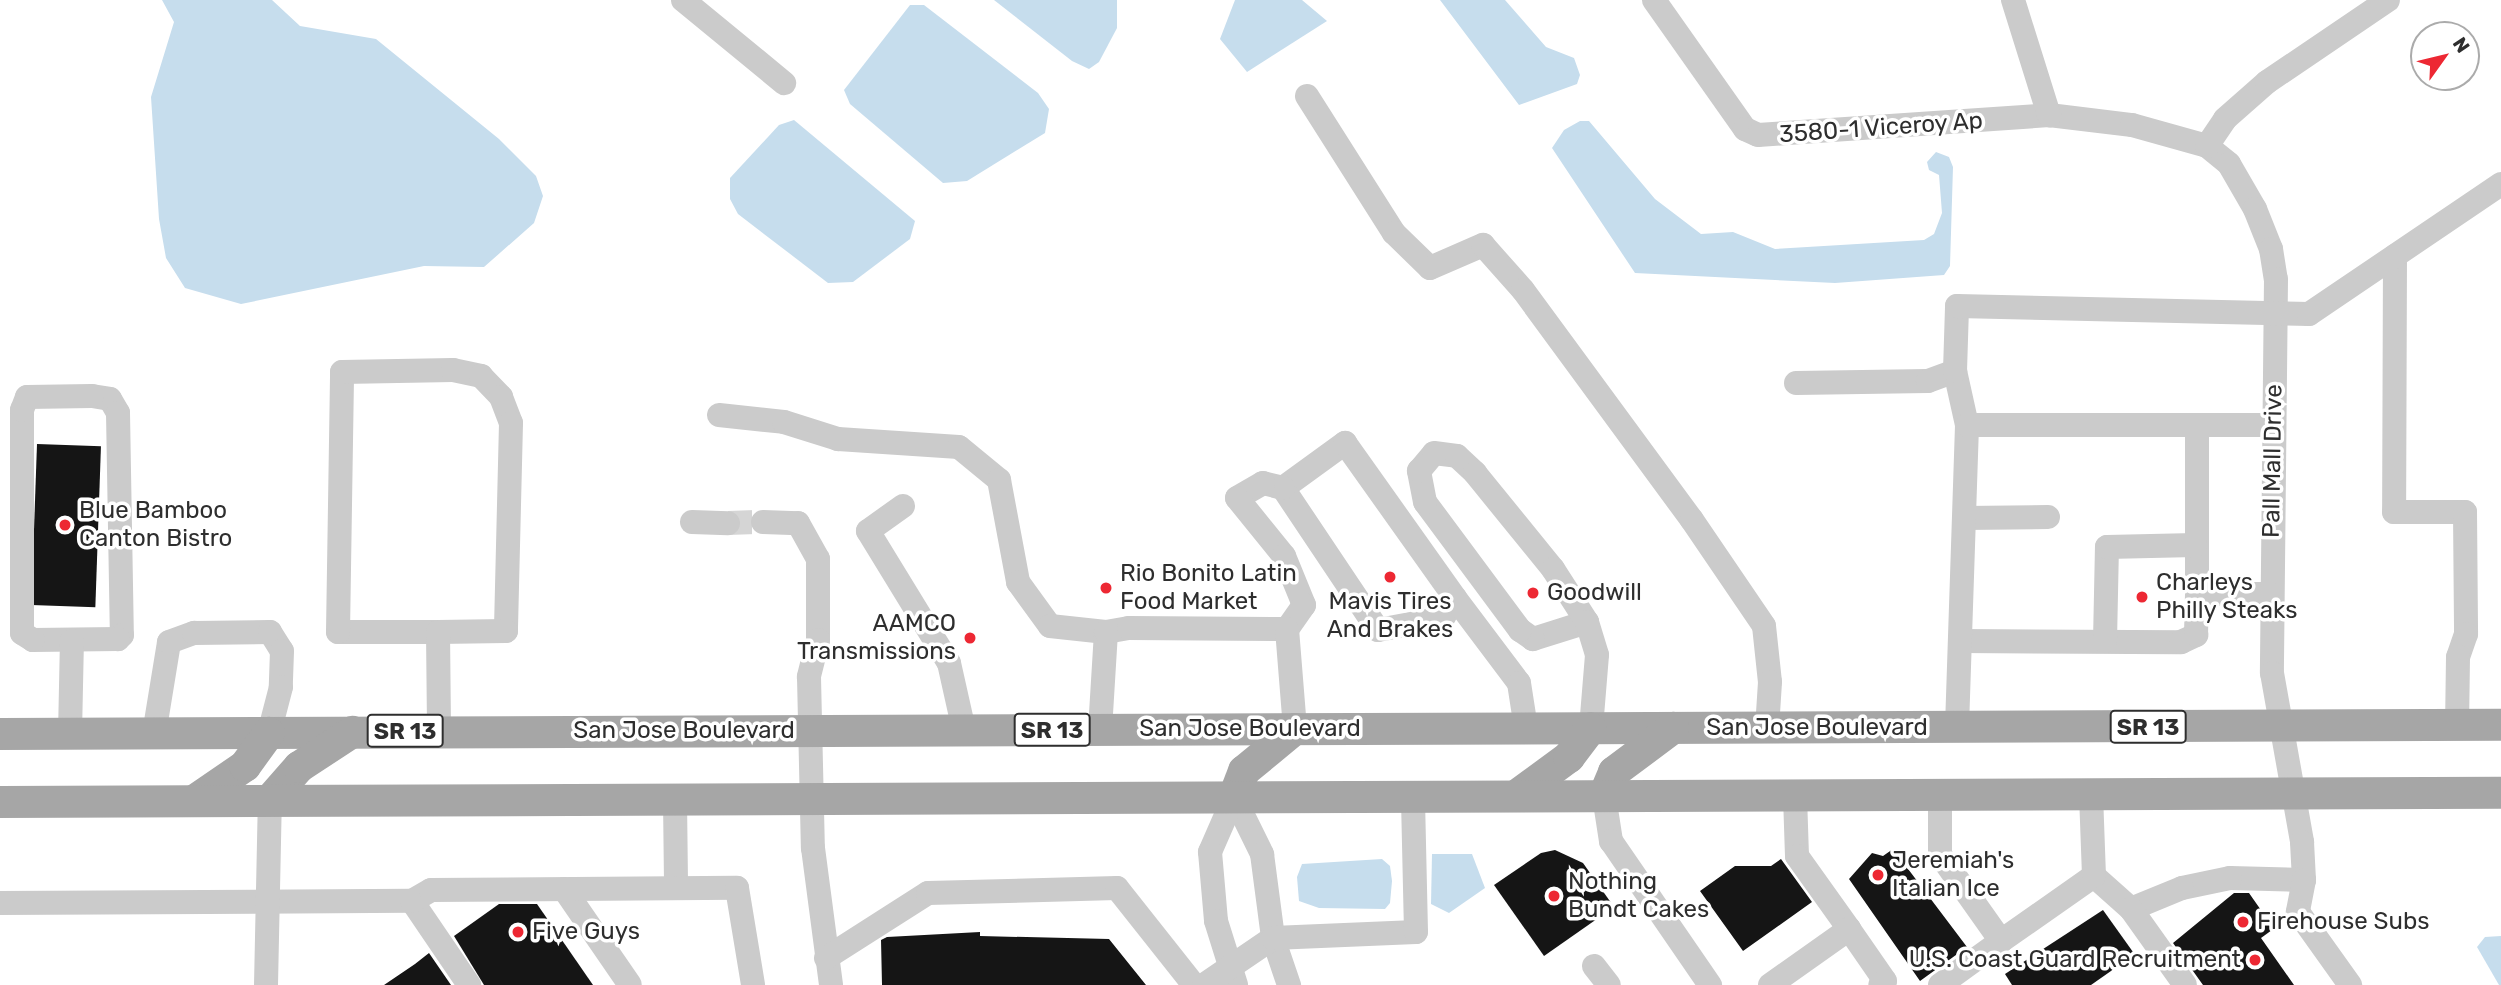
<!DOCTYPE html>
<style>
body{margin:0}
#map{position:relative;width:2501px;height:985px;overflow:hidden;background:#fff;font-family:Rubik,sans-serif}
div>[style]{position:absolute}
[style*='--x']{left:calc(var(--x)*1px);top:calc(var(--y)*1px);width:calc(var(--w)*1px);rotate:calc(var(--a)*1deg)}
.water>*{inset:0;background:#c6dded}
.building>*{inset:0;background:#151515;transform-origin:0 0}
.minor-tunnel>*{height:24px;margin-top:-12px;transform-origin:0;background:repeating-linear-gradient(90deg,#d5d5d5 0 24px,transparent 0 36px)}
.minor>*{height:24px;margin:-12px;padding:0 12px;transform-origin:12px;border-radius:12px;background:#cbcbcb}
.major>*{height:32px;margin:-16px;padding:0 16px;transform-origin:16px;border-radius:16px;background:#a6a6a6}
.dots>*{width:19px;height:19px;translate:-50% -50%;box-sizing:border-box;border:4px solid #fff;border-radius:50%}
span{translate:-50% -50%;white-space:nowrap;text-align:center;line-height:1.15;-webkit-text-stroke:7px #fff;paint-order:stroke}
.shield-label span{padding:2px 5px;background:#fff;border:2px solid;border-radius:5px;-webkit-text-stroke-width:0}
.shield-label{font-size:23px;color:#2e2e2e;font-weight:700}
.street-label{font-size:24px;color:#2e2e2e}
.poi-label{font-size:24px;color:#2e2e2e}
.left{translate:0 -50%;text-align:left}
.right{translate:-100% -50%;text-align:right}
.north{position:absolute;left:2410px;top:21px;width:70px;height:70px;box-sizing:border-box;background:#fff;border:2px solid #ababab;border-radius:50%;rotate:56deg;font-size:19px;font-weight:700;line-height:28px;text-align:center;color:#2e2e2e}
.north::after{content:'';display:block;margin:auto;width:24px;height:32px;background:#ed2833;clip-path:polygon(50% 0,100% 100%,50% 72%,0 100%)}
</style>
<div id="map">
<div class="water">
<div style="clip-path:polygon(162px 0,272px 0,300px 26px,376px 39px,499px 139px,536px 176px,543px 196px,534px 223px,484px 267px,424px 266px,241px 304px,185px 288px,166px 258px,159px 219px,151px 97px,174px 22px)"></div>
<div style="clip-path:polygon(994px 0,1117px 0,1117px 28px,1099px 62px,1089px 69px,1072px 61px)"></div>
<div style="clip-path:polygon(1235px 0,1302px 0,1327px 21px,1247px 72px,1220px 39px)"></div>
<div style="clip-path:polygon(1440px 0,1505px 0,1546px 47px,1574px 58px,1580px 75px,1577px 84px,1519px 105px)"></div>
<div style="clip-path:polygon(910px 5px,924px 5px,1038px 93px,1049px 109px,1045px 133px,967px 181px,943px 183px,850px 104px,844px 90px)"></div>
<div style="clip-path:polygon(794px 120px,915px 221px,910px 239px,853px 282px,828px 283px,738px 214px,730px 199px,730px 178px,779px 125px)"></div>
<div style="clip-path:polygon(1580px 121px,1589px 121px,1655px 199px,1701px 234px,1733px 232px,1775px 249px,1924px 240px,1934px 234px,1942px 213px,1939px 175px,1929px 170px,1927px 162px,1936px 152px,1949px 157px,1953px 167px,1950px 266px,1944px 275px,1835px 283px,1635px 273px,1552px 148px,1564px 130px)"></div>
<div style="clip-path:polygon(1432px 854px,1472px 854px,1485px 888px,1449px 913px,1431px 904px)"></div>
<div style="clip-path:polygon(1382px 859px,1390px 866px,1392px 881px,1390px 903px,1385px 909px,1319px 908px,1299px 901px,1297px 877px,1302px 864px)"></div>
<div style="clip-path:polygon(2501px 936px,2501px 985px,2499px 985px,2477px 947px,2485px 937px)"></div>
</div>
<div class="building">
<div style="left:37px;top:444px;width:64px;height:161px;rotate:2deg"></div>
<div style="clip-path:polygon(1893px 849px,1967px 947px,1920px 981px,1849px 879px,1872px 853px,1883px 856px)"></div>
<div style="clip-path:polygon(1555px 850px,1583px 863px,1614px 907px,1544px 956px,1494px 885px,1541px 853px)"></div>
<div style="clip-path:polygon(1781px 859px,1812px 902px,1743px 951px,1700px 891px,1735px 866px,1771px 866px)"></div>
<div style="clip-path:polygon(2234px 893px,2249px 893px,2263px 913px,2272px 930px,2261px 938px,2294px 985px,2203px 985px,2173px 943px)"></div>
<div style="clip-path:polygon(499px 904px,537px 904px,593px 985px,484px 985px,454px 936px)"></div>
<div style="clip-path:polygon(2103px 910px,2133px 952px,2111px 971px,2091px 985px,2012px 985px,2005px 974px)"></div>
<div style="clip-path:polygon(980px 932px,980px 936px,1109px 939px,1146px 985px,882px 985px,881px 940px,887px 937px)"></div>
<div style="clip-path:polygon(429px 953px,451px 985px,384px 985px,415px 964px)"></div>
</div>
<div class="minor-tunnel">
<div style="--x:728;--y:523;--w:35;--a:-2"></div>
</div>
<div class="minor">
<div style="--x:683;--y:0;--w:131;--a:39.4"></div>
<div style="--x:1654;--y:0;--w:158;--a:54.8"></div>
<div style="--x:1745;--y:129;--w:14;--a:25"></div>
<div style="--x:1758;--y:135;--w:292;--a:-3.9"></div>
<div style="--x:2049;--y:115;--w:84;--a:6.9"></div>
<div style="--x:2132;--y:125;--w:78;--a:15.6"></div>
<div style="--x:2207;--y:146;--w:28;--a:39"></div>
<div style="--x:2229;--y:164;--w:52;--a:60"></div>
<div style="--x:2255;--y:209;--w:43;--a:68.2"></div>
<div style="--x:2271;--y:249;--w:30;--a:81"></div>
<div style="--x:2276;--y:279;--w:394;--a:90.6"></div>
<div style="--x:2272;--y:673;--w:172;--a:79.9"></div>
<div style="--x:2302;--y:842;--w:38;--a:87"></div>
<div style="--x:2304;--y:880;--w:74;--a:-178.5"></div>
<div style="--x:2230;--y:878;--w:49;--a:168.2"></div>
<div style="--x:2182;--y:888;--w:55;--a:157.6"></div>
<div style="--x:2131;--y:909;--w:50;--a:-138.3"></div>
<div style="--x:2013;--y:0;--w:121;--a:72.6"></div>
<div style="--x:1307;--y:96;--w:162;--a:57.6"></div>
<div style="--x:1394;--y:233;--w:50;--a:44.2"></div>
<div style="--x:1430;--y:268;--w:58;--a:-23.5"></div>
<div style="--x:1483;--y:245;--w:60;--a:48.4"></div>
<div style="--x:1523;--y:290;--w:285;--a:53.7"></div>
<div style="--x:1692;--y:520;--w:128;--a:55.8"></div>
<div style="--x:1764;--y:626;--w:56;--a:83.9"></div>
<div style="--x:1770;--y:682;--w:46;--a:93.7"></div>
<div style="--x:2207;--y:146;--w:32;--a:-56"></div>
<div style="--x:2225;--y:119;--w:56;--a:-41.4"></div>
<div style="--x:2267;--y:82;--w:146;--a:-34.1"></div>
<div style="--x:2395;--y:256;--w:256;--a:90.2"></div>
<div style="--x:2394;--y:512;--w:71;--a:0"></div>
<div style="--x:2465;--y:512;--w:122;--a:89.5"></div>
<div style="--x:2466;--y:634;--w:24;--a:109"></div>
<div style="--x:2458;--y:657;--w:69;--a:90.8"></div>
<div style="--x:1796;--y:383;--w:132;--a:-0.9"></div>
<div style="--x:1928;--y:381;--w:29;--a:-20"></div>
<div style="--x:92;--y:396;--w:18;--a:9"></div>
<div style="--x:110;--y:399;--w:16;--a:60"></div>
<div style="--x:118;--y:413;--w:222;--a:89"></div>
<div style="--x:122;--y:635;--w:6;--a:135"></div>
<div style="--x:118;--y:639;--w:85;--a:179.3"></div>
<div style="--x:33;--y:640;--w:13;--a:-148"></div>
<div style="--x:22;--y:633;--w:223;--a:-90"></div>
<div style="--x:22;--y:410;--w:14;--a:-69"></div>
<div style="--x:27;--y:397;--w:65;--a:-0.9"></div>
<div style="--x:719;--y:415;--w:65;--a:6.1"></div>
<div style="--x:784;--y:422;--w:57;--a:17.5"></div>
<div style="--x:838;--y:439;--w:121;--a:3.8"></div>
<div style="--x:959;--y:447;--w:52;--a:39.5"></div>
<div style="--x:999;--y:480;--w:104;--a:79.4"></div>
<div style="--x:1018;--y:582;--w:54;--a:54"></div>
<div style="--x:1050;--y:626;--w:56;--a:6.1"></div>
<div style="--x:1967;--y:425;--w:55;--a:-102.5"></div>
<div style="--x:1955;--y:371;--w:65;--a:-88.2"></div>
<div style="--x:1957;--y:306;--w:352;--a:1.3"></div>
<div style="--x:2309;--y:314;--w:232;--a:-34.1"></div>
<div style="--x:2197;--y:428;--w:166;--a:90"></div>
<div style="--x:2197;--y:594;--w:73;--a:0"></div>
<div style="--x:1283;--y:488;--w:77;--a:-36"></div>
<div style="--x:1345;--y:443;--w:190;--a:54.6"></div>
<div style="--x:1455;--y:598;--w:23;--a:121"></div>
<div style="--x:1443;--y:618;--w:66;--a:169.5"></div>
<div style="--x:1378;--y:630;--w:171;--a:-123.8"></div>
<div style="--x:1283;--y:488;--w:21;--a:-166"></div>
<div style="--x:1263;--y:483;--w:30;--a:150"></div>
<div style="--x:1237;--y:498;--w:75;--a:51"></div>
<div style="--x:1284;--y:556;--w:53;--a:67.8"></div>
<div style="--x:1304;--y:605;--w:29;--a:125"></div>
<div style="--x:903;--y:506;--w:43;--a:144.5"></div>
<div style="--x:868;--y:531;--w:155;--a:58.5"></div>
<div style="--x:949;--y:663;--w:69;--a:77.4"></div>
<div style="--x:1965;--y:518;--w:83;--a:-0.7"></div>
<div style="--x:692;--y:522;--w:36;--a:2"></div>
<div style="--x:763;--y:522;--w:35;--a:2"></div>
<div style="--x:798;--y:523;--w:41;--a:60.9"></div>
<div style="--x:818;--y:559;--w:81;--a:90"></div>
<div style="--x:818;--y:640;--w:38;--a:104"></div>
<div style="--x:809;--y:677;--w:171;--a:88.7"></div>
<div style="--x:813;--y:848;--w:138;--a:82.5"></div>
<div style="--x:1455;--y:598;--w:106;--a:53"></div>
<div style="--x:1519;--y:683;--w:46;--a:81.2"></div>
<div style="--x:1587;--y:622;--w:57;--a:162.5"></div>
<div style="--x:1533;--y:639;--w:16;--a:-145"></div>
<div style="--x:1520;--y:630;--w:159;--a:-126.6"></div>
<div style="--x:1425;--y:502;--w:32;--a:-101"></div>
<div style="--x:1419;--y:471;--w:23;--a:-50"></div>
<div style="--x:1434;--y:453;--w:23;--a:7"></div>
<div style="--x:1457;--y:456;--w:25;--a:43"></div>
<div style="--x:1475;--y:473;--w:124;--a:50.9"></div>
<div style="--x:1553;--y:569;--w:63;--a:57.3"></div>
<div style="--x:1587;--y:622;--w:34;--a:73"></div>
<div style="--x:1597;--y:655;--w:73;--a:94.7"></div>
<div style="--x:438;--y:632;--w:100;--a:180"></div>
<div style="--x:338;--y:632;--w:260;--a:-89.1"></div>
<div style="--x:342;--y:372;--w:111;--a:-1"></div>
<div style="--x:453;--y:370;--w:29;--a:12"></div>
<div style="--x:481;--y:376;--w:29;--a:46"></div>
<div style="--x:501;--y:397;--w:28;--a:69"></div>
<div style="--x:511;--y:423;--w:208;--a:91.4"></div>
<div style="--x:506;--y:631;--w:68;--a:179.2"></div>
<div style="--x:438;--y:632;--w:99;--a:89.4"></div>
<div style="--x:1960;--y:641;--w:221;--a:0.3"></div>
<div style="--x:2181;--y:642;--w:17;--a:-25"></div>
<div style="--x:2196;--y:635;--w:41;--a:-88.6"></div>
<div style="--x:2105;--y:641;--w:94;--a:-88.8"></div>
<div style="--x:2107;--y:547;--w:88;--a:-1.3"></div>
<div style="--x:1957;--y:727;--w:302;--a:-88.1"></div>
<div style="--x:1967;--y:425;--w:307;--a:0"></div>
<div style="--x:1100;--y:730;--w:98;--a:-86.5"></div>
<div style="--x:1106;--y:632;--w:23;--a:-10"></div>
<div style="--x:1129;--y:628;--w:158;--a:0.4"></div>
<div style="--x:1287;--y:629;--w:100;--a:85.4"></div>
<div style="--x:70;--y:734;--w:93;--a:-88.8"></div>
<div style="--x:154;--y:734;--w:93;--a:-80.7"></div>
<div style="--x:169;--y:642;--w:27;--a:-20"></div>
<div style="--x:194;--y:633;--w:76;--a:-0.8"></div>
<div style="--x:270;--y:632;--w:22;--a:58"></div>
<div style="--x:282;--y:651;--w:36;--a:92"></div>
<div style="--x:281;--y:687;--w:48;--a:104.6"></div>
<div style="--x:1604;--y:796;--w:46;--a:81.2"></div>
<div style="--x:1611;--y:841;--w:175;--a:55.5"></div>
<div style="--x:1795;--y:796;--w:60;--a:88.1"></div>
<div style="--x:1797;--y:856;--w:90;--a:54.5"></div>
<div style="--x:1234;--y:797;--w:64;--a:63.8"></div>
<div style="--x:1262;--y:854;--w:85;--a:82.5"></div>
<div style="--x:1273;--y:938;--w:50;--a:71.2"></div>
<div style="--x:1234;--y:797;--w:60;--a:113.6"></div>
<div style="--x:1210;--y:852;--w:69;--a:85"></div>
<div style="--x:1216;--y:921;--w:67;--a:72.6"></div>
<div style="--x:675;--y:800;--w:88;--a:89.3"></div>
<div style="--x:2304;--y:880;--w:33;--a:101"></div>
<div style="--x:2298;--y:912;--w:90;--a:54.5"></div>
<div style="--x:564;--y:889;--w:116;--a:55.5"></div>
<div style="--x:412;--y:901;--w:102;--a:55.8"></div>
<div style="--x:0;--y:903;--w:412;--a:-0.3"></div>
<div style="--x:412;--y:901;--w:22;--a:-30"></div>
<div style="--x:431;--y:890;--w:306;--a:-0.4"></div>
<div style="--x:737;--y:888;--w:98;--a:80.6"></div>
<div style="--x:2131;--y:909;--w:93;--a:54.6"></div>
<div style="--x:2001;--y:941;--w:113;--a:-35"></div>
<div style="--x:2094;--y:876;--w:81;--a:-92.1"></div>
<div style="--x:826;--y:958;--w:121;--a:-32.5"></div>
<div style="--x:928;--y:893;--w:189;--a:-1.5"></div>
<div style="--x:1117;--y:888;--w:124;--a:51.6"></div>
<div style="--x:1594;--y:966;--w:24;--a:52"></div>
<div style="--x:266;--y:985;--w:185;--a:-88.8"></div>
<div style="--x:1204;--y:985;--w:83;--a:-34.3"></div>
<div style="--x:1273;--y:938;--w:143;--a:-2.4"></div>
<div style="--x:1416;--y:932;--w:135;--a:-91.3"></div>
<div style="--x:1770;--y:985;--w:97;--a:-35.3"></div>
<div style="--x:1849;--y:929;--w:63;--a:55.3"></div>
<div style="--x:1885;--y:981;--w:6;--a:141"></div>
<div style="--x:1940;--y:985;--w:75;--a:-35.8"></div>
<div style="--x:2001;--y:941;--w:105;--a:-125.3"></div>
<div style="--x:1940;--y:855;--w:59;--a:-90"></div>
</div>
<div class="major">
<div style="--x:0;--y:734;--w:2501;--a:-0.21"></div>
<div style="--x:1516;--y:796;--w:66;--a:-36.3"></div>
<div style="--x:1569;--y:757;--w:36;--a:-53"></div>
<div style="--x:1604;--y:796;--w:26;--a:-67"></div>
<div style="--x:1614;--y:772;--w:74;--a:-36.7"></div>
<div style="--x:1234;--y:797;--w:28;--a:-69"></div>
<div style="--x:1244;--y:771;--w:66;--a:-39.5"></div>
<div style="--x:270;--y:800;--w:44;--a:-48.7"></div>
<div style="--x:299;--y:767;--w:64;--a:-33.4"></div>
<div style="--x:194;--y:801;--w:62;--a:-34.5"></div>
<div style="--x:245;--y:766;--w:41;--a:-54"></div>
<div style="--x:0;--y:802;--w:2501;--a:-0.21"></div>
</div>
<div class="dots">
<div style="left:65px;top:525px;background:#ed2833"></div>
<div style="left:1390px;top:577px;background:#ed2833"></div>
<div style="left:1106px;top:588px;background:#ed2833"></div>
<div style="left:1533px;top:593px;background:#ed2833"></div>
<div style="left:2142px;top:597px;background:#ed2833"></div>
<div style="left:970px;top:638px;background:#ed2833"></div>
<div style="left:1878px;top:875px;background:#ed2833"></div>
<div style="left:1554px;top:896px;background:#ed2833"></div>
<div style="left:2243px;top:922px;background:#ed2833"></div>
<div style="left:518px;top:932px;background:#ed2833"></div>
<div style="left:2255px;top:960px;background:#ed2833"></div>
</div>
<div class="shield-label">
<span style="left:2148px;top:727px">SR 13</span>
<span style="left:1052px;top:730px">SR 13</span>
<span style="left:405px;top:731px">SR 13</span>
</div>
<div class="street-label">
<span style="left:1881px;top:128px;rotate:-4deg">3580-1 Viceroy Ap</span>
<span style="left:2273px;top:461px;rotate:-89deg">Pall Mall Drive</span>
<span style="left:1817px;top:728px">San Jose Boulevard</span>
<span style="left:1250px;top:729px">San Jose Boulevard</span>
<span style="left:684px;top:731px">San Jose Boulevard</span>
</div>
<div class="poi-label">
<span class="left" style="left:79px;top:525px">Blue Bamboo<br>Canton Bistro</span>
<span class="left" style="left:1120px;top:588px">Rio Bonito Latin<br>Food Market</span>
<span class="left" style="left:2156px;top:597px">Charleys<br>Philly Steaks</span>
<span class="left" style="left:1547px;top:593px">Goodwill</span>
<span style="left:1390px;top:616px">Mavis Tires<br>And Brakes</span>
<span class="right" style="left:956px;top:638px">AAMCO<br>Transmissions</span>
<span class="left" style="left:1892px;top:875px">Jeremiah's<br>Italian Ice</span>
<span class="left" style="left:1568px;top:896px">Nothing<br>Bundt Cakes</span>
<span class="left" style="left:2257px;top:922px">Firehouse Subs</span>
<span class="left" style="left:532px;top:932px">Five Guys</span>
<span class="right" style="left:2241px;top:960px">U.S. Coast Guard Recruitment</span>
</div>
<div class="north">N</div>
</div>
